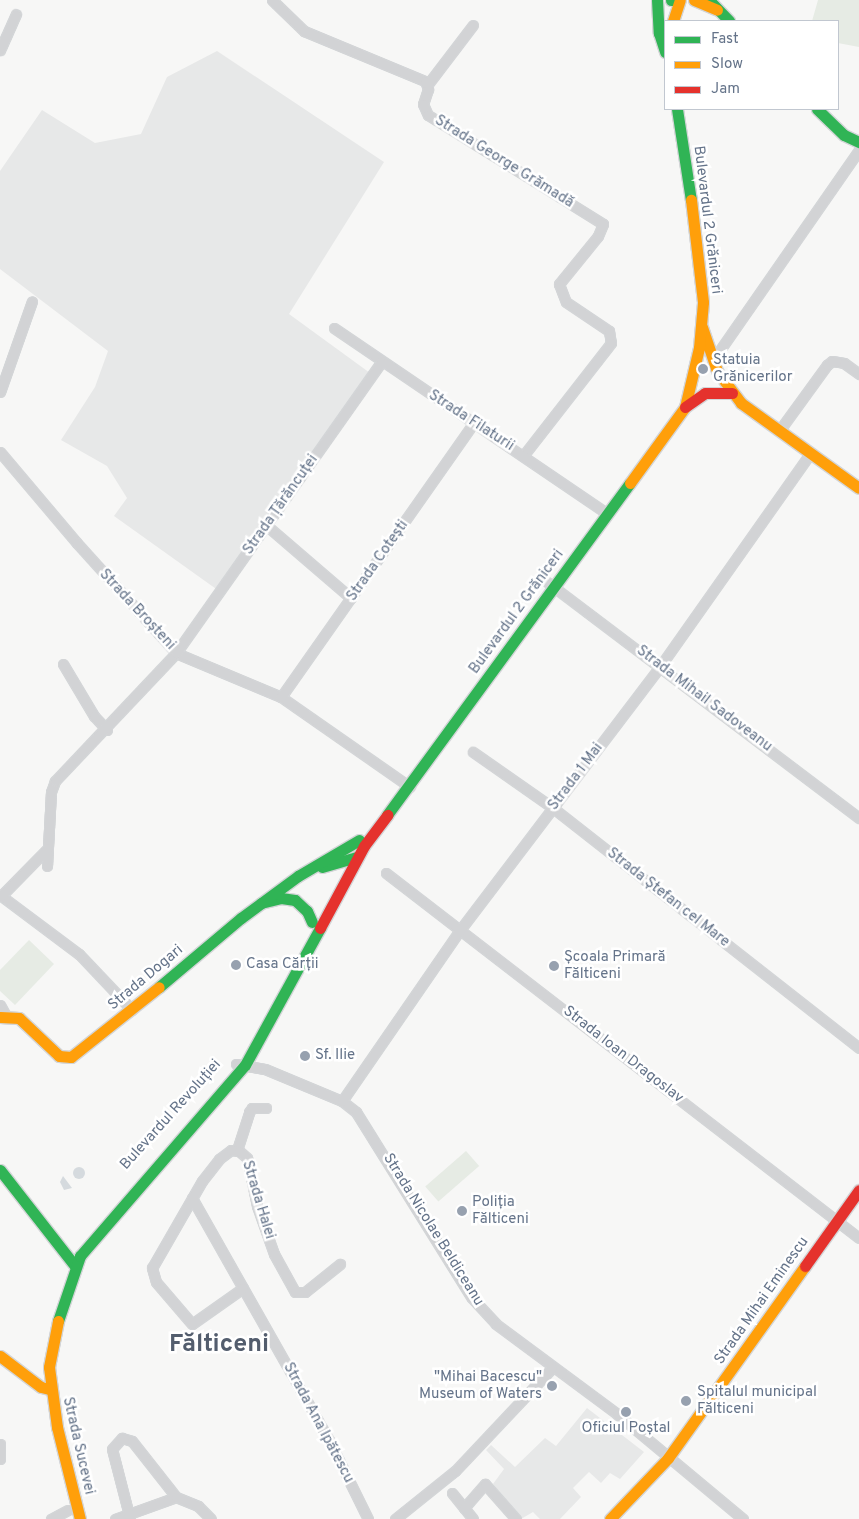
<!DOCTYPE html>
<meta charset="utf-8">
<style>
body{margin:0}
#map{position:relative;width:859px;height:1519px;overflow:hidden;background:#f7f7f6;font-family:Overpass,sans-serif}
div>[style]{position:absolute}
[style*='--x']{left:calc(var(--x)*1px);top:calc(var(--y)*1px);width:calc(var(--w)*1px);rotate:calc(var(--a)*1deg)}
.built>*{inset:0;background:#e7e8e8}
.green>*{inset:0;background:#e6ebe4;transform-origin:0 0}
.water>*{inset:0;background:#d5dade}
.round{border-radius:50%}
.roads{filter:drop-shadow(1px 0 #d3d5d7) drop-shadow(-1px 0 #d3d5d7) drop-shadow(0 1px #d3d5d7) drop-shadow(0 -1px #d3d5d7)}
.street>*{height:9px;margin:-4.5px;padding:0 4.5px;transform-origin:4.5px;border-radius:4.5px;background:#d2d3d5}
.fast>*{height:11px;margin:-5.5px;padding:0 5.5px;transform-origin:5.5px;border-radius:5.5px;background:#30b455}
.slow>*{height:11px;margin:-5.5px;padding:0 5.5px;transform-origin:5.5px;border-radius:5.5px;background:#ff9f0a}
.jam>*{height:11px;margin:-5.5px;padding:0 5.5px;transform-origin:5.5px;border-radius:5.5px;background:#e5322d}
.dots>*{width:14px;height:14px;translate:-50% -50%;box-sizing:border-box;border:2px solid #fff;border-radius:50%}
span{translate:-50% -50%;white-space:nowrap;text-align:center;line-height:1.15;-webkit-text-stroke:5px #fff;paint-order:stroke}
.street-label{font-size:15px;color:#647389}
.poi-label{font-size:15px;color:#647389}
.left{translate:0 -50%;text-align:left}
.right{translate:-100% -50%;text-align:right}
.town-label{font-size:25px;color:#535d6d;font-weight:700}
.legend{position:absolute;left:664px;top:20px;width:175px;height:90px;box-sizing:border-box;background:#fff;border:1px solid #c1c7d0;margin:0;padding:6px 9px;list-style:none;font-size:15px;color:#647389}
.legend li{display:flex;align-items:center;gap:10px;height:25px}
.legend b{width:25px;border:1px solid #c1c7d0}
</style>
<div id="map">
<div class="built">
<div style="clip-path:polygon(217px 51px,384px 162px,289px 314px,370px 373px,219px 591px,114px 516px,127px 498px,107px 466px,61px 440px,95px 387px,108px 351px,0 269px,0 171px,42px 110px,95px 143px,141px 134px,167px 77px)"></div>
<div style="clip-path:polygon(587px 1408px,644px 1452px,620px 1479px,610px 1473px,601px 1483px,589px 1472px,573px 1488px,581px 1497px,560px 1519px,540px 1519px,533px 1512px,521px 1519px,493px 1484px,504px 1469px,486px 1450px,491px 1445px,515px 1467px,545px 1438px,556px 1446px)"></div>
</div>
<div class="green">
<div style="clip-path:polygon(818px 0,859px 0,859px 47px,838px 43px,838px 21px,812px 21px)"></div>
<div style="clip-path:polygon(29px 940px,54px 964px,15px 1005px,0 991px,0 970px)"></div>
<div style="left:466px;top:1151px;width:20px;height:54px;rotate:49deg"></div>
</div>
<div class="water">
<div class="round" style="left:73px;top:1167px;width:12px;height:12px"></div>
<div style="clip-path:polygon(63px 1176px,72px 1188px,64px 1190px,60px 1182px)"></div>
</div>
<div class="roads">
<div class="street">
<div style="--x:272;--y:0;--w:45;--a:44.1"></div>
<div style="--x:304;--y:31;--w:131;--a:22.5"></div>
<div style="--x:425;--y:81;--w:9;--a:69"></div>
<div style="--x:428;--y:89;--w:16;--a:108"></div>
<div style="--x:423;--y:104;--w:12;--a:66"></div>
<div style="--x:428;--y:115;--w:206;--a:31.9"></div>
<div style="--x:603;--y:224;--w:13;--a:113"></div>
<div style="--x:598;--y:236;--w:62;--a:129.1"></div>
<div style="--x:559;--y:284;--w:19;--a:69"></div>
<div style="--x:566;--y:302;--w:52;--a:34"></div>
<div style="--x:609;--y:331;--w:12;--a:81"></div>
<div style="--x:611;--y:343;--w:143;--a:127.9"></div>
<div style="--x:0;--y:50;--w:39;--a:-66"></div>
<div style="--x:428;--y:84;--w:74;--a:-52.7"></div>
<div style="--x:334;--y:328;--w:331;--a:34.2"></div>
<div style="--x:713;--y:360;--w:256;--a:-55.2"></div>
<div style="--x:0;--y:392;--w:96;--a:-70.6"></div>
<div style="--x:779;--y:431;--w:82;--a:-54"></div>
<div style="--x:827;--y:365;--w:6;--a:-39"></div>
<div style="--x:832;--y:361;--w:12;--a:9"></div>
<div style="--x:844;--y:363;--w:19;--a:36"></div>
<div style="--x:0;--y:452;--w:119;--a:49.8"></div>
<div style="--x:77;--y:543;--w:148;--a:48"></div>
<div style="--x:176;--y:653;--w:114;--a:22.7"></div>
<div style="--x:281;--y:697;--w:157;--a:34.9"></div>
<div style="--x:266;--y:525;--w:112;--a:40.7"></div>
<div style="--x:547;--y:582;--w:391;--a:37.1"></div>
<div style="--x:63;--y:664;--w:61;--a:59.2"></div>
<div style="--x:94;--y:716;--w:19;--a:47"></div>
<div style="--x:281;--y:697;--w:334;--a:-54.9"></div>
<div style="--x:473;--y:752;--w:98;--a:35"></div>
<div style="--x:553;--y:808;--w:389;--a:38.1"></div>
<div style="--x:47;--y:866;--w:74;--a:-86.9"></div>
<div style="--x:51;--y:792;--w:12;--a:-70"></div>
<div style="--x:55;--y:781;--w:176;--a:-46.6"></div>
<div style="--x:176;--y:653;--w:356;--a:-54.8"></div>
<div style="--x:386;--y:873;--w:597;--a:37.66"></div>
<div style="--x:0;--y:895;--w:99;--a:36.8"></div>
<div style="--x:79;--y:954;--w:77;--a:46.6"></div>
<div style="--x:1;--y:896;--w:66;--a:-45.6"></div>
<div style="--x:0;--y:1005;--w:13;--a:61"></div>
<div style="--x:236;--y:1064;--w:29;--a:10"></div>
<div style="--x:265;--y:1069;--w:83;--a:22.6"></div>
<div style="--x:342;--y:1101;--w:18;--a:38"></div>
<div style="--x:356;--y:1112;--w:219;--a:58.1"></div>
<div style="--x:472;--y:1298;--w:35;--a:47"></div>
<div style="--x:496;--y:1324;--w:151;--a:36.6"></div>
<div style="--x:617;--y:1414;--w:164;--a:39.8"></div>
<div style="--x:342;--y:1101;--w:208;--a:-55.4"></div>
<div style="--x:460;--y:930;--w:333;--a:-52.8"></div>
<div style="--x:661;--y:665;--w:258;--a:-54.8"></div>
<div style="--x:237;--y:1150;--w:40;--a:-72"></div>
<div style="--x:249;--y:1112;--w:5;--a:-53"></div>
<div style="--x:252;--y:1108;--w:14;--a:0"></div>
<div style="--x:192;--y:1198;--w:278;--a:60.5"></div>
<div style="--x:329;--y:1440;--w:88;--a:63.7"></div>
<div style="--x:243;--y:1288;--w:62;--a:144.8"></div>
<div style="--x:192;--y:1324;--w:55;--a:-130.6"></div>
<div style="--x:156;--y:1282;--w:15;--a:-106"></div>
<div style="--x:152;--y:1268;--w:100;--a:-60.1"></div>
<div style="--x:202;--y:1181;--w:28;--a:-52"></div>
<div style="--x:219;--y:1159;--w:15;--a:-37"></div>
<div style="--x:231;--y:1150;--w:8;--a:7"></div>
<div style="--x:239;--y:1151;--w:11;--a:41"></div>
<div style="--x:247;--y:1158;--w:49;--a:78.2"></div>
<div style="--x:257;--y:1206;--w:51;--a:70.5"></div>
<div style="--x:274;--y:1254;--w:43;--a:61.1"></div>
<div style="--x:295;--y:1292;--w:10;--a:0"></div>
<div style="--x:305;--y:1292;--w:45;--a:-38.7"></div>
<div style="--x:0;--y:1444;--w:15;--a:90"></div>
<div style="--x:452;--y:1493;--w:33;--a:51"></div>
<div style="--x:464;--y:1508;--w:32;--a:-49"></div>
<div style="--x:485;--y:1484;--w:47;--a:48.5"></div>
<div style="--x:51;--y:1519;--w:19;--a:-28"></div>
<div style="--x:115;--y:1519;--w:65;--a:-19.8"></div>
<div style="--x:130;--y:1519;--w:72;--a:-104.4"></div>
<div style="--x:112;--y:1449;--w:15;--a:-48"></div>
<div style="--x:122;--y:1438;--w:10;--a:17"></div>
<div style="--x:132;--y:1441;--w:71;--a:51.8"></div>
<div style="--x:176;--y:1497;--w:24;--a:22"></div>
<div style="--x:198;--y:1506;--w:18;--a:45"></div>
<div style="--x:395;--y:1519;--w:77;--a:-38.7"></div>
<div style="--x:455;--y:1471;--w:141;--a:-46.7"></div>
</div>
<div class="fast">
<div style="--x:657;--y:0;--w:33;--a:87"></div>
<div style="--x:659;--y:33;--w:20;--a:72"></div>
<div style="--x:671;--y:0;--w:3;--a:0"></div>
<div style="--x:709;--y:0;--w:29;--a:46"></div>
<div style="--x:677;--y:109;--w:92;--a:81.3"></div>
<div style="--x:817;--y:109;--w:37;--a:44"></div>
<div style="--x:844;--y:135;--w:17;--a:25"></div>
<div style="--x:387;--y:815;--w:411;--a:-53.8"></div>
<div style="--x:322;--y:867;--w:36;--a:-16"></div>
<div style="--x:261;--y:903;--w:21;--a:-14"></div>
<div style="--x:281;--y:898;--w:14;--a:8"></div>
<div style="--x:295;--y:900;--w:16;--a:43"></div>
<div style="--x:307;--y:911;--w:12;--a:66"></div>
<div style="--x:159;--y:987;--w:107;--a:-40.1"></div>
<div style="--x:241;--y:918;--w:71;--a:-36.4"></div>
<div style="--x:298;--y:876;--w:71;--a:-30.5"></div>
<div style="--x:0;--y:1170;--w:122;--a:52"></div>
<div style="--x:58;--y:1321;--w:69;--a:-71.3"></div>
<div style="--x:80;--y:1256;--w:252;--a:-49.2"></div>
<div style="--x:245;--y:1065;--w:156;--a:-61.3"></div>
</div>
<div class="slow">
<div style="--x:694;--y:0;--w:25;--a:23"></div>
<div style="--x:673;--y:21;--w:22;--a:-72"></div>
<div style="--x:702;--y:327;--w:46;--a:71.2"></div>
<div style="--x:717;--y:371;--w:40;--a:53"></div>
<div style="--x:741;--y:403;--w:145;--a:35.8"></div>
<div style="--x:630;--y:483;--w:94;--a:-54.1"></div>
<div style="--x:685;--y:407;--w:61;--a:-76.7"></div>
<div style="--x:699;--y:348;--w:46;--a:-85"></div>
<div style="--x:703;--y:302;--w:103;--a:-96.7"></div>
<div style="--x:0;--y:1017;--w:19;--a:3"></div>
<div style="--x:19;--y:1018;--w:55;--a:43.5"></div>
<div style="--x:59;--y:1056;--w:12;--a:5"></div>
<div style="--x:71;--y:1057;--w:112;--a:-38.5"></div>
<div style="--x:58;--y:1321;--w:47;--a:101.1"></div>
<div style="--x:49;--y:1367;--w:61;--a:82.4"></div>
<div style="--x:57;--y:1427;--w:95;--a:76"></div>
<div style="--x:0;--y:1356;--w:51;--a:37.1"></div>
<div style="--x:41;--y:1387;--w:9;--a:13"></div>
<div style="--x:610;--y:1519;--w:84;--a:-46.4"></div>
<div style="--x:668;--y:1458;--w:236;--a:-54.5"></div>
</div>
<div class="jam">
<div style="--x:685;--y:407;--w:24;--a:-35"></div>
<div style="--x:705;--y:393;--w:27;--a:0"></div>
<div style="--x:320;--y:928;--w:93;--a:-61.8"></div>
<div style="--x:364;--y:846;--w:39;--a:-53"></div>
<div style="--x:805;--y:1266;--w:93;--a:-54.6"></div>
</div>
</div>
<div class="dots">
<div style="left:703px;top:369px;background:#97a1af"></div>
<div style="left:236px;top:965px;background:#97a1af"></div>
<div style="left:554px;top:966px;background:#97a1af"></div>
<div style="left:305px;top:1056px;background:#97a1af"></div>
<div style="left:462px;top:1211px;background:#97a1af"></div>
<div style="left:552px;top:1386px;background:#97a1af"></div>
<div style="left:686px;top:1401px;background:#97a1af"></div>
<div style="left:626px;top:1412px;background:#97a1af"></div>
</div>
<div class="street-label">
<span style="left:504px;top:162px;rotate:32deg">Strada George Grămadă</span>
<span style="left:707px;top:220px;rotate:83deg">Bulevardul 2 Grăniceri</span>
<span style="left:471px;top:421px;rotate:33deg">Strada Filaturii</span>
<span style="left:281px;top:505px;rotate:-55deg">Strada Țărăncuței</span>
<span style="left:378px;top:561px;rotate:-55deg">Strada Cotești</span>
<span style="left:137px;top:610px;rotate:47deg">Strada Broșteni</span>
<span style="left:517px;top:612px;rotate:-54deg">Bulevardul 2 Grăniceri</span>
<span style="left:704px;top:699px;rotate:37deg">Strada Mihail Sadoveanu</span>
<span style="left:576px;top:777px;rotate:-53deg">Strada 1 Mai</span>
<span style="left:668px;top:898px;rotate:38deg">Strada Ștefan cel Mare</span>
<span style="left:146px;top:978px;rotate:-40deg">Strada Dogari</span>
<span style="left:623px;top:1055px;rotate:38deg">Strada Ioan Dragoslav</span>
<span style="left:171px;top:1115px;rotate:-48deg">Bulevardul Revoluției</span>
<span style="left:258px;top:1200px;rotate:73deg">Strada Halei</span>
<span style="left:433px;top:1230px;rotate:58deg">Strada Nicolae Beldiceanu</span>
<span style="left:762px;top:1301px;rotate:-55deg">Strada Mihai Eminescu</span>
<span style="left:318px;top:1423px;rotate:62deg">Strada Ana Ipătescu</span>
<span style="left:78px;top:1446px;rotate:77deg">Strada Sucevei</span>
</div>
<div class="poi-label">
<span class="left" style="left:713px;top:369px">Statuia<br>Grănicerilor</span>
<span class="left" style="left:564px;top:966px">Școala Primară<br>Fălticeni</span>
<span class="left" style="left:246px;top:965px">Casa Cărții</span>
<span class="left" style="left:315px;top:1056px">Sf. Ilie</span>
<span class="left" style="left:472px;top:1211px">Poliția<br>Fălticeni</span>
<span class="right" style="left:542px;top:1386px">"Mihai Bacescu"<br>Museum of Waters</span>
<span class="left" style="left:697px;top:1401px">Spitalul municipal<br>Fălticeni</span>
<span style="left:626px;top:1429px">Oficiul Poștal</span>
</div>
<div class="town-label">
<span style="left:219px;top:1345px">Fălticeni</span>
</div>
<ul class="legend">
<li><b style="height:6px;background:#30b455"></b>Fast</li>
<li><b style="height:6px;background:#ff9f0a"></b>Slow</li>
<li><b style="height:6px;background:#e5322d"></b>Jam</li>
</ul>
</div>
